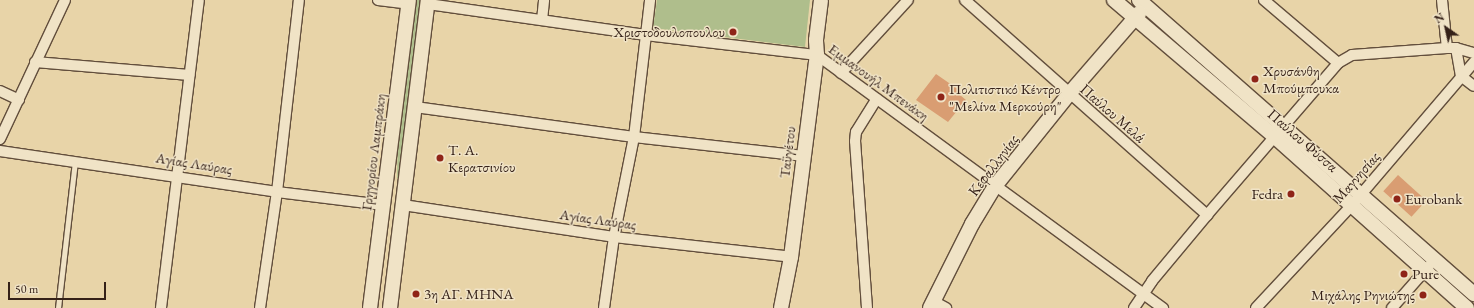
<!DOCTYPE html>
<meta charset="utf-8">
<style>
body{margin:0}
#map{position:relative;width:1474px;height:308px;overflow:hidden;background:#e8d4a8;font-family:"EB Garamond",serif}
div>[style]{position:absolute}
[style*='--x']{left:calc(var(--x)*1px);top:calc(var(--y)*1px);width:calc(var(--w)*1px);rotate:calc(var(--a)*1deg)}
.green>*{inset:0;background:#afbe8c}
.building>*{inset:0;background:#d99d72;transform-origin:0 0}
.roads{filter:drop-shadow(1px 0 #624e3c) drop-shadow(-1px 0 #624e3c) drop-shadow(0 1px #624e3c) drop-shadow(0 -1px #624e3c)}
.lane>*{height:5px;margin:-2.5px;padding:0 2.5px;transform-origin:2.5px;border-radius:2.5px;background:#f0e3c6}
.street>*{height:10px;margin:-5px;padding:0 5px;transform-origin:5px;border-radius:5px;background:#f0e3c6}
.secondary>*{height:14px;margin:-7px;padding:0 7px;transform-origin:7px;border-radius:7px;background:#f0e3c6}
.dots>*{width:11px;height:11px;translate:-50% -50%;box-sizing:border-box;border:2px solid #f0e3c6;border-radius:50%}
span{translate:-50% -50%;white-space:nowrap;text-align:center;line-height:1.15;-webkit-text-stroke:3px #f0e3c6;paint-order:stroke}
.poi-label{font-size:15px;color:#352118}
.right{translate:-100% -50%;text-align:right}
.left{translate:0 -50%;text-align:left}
.street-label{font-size:15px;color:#352118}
.north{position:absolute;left:1426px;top:8px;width:40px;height:40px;-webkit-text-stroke:3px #f0e3c6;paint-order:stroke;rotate:326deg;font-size:11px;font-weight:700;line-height:16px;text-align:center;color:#352118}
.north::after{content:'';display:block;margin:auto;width:14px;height:18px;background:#352118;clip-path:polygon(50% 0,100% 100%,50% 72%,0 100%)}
.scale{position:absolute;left:8px;top:282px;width:98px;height:18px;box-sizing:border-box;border:2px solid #352118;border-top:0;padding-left:5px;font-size:12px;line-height:14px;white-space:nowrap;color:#352118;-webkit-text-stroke:3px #f0e3c6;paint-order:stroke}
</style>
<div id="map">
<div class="green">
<div style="clip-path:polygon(415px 0,427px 0,399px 178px,397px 178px,398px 134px)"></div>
<div style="clip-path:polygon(657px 0,810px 0,805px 47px,653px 28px)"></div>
</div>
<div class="building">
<div style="clip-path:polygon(936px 74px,962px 92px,960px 95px,966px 100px,948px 122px,916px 100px)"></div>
<div style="left:1398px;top:175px;width:38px;height:22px;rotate:42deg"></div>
</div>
<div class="roads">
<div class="lane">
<div style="--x:58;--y:308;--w:147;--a:-83.4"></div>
</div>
<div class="street">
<div style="--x:378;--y:0;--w:31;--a:7"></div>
<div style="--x:965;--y:0;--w:324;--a:41.6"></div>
<div style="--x:1264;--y:0;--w:97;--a:40.4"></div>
<div style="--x:1442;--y:0;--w:48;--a:84.1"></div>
<div style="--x:428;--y:4;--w:220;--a:8.1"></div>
<div style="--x:646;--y:35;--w:172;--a:6.7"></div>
<div style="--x:817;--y:55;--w:429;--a:36.2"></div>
<div style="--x:542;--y:20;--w:20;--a:-84"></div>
<div style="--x:1456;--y:48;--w:28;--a:80"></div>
<div style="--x:1461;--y:76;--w:16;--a:38"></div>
<div style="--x:35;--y:62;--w:155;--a:4.8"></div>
<div style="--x:841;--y:73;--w:99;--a:-47.5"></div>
<div style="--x:0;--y:91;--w:21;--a:25"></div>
<div style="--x:415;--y:107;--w:221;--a:7.8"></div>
<div style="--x:634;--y:137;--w:171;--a:6.4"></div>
<div style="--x:0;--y:139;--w:153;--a:-64.9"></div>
<div style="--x:0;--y:151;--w:280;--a:8.4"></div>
<div style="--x:277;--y:192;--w:107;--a:7"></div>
<div style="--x:403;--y:205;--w:213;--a:8.6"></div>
<div style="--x:614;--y:237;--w:178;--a:6.4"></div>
<div style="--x:933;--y:301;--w:15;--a:28"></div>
<div style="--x:161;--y:308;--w:310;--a:-83"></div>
<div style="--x:260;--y:308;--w:117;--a:-81.7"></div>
<div style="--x:277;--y:192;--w:193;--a:-83.5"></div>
<div style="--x:604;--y:308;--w:72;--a:-82"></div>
<div style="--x:614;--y:237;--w:102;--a:-78.7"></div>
<div style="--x:634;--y:137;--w:138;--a:-83.3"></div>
<div style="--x:867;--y:308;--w:167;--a:-94.1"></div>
<div style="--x:855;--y:141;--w:9;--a:-84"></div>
<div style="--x:856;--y:132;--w:39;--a:-58"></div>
<div style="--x:1134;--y:308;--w:32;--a:-56"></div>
<div style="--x:1152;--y:281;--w:86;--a:-50.2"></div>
<div style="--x:1207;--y:215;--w:201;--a:-49.2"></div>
<div style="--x:1338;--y:63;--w:16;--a:-30"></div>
<div style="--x:1352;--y:55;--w:95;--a:-4.2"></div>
<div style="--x:1447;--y:48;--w:9;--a:0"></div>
<div style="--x:1456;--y:48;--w:19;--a:16"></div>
<div style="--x:1256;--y:308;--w:141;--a:-47"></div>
<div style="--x:1352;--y:205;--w:188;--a:-49.5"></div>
<div style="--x:1392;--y:308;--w:56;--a:-48.6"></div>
</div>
<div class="secondary">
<div style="--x:1114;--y:0;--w:211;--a:40.4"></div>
<div style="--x:1275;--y:137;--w:257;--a:41.7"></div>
<div style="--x:1139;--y:0;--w:446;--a:41.3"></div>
<div style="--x:370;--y:308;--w:310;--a:-82.8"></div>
<div style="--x:390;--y:308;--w:310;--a:-83"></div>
<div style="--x:781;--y:308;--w:52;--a:-78.9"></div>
<div style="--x:791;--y:257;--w:204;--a:-82.7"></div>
<div style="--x:817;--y:55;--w:15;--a:-94"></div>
<div style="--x:816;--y:40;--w:40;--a:-82.9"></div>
<div style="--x:930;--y:308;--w:94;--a:-63.4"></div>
<div style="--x:972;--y:224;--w:44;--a:-58.8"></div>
<div style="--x:995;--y:186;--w:118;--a:-51.2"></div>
<div style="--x:1069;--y:94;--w:108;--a:-49.1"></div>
</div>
</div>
<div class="dots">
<div style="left:733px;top:32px;background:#8f2418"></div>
<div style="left:1255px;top:79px;background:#8f2418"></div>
<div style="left:941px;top:97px;background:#8f2418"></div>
<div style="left:440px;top:158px;background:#8f2418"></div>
<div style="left:1291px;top:194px;background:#8f2418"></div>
<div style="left:1397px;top:199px;background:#8f2418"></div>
<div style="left:1404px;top:274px;background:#8f2418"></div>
<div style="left:416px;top:294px;background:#8f2418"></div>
<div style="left:1423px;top:295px;background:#8f2418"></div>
</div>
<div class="poi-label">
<span class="right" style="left:725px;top:32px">Χριστοδουλοπουλου</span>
<span class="left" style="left:1263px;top:79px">Χρυσάνθη<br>Μπούμπουκα</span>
<span class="left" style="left:949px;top:97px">Πολιτιστικό Κέντρο<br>"Μελίνα Μερκούρη"</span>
<span class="left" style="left:448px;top:158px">Τ. Α.<br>Κερατσινίου</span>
<span class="right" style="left:1283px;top:194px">Fedra</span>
<span class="left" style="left:1405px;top:199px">Eurobank</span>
<span class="left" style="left:1412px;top:274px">Pure</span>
<span class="left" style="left:424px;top:294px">3η ΑΓ. ΜΗΝΑ</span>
<span class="right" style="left:1415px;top:295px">Μιχάλης Ρηνιώτης</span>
</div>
<div class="street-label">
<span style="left:879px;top:82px;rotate:36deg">Εμμανουήλ Μπενάκη</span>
<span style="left:1113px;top:113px;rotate:41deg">Παύλου Μελά</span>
<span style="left:1303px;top:140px;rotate:41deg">Παύλου Φύσσα</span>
<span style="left:373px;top:152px;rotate:-83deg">Γρηγορίου Λαμπράκη</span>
<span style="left:787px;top:152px;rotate:-83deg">Ταϋγέτου</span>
<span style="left:194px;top:163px;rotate:9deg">Αγίας Λαύρας</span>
<span style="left:993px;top:165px;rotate:-53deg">Κεφαλληνίας</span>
<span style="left:1356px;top:177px;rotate:-49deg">Μαγνησίας</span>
<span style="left:598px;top:219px;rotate:8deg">Αγίας Λαύρας</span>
</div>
<div class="north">N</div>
<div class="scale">50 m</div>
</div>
